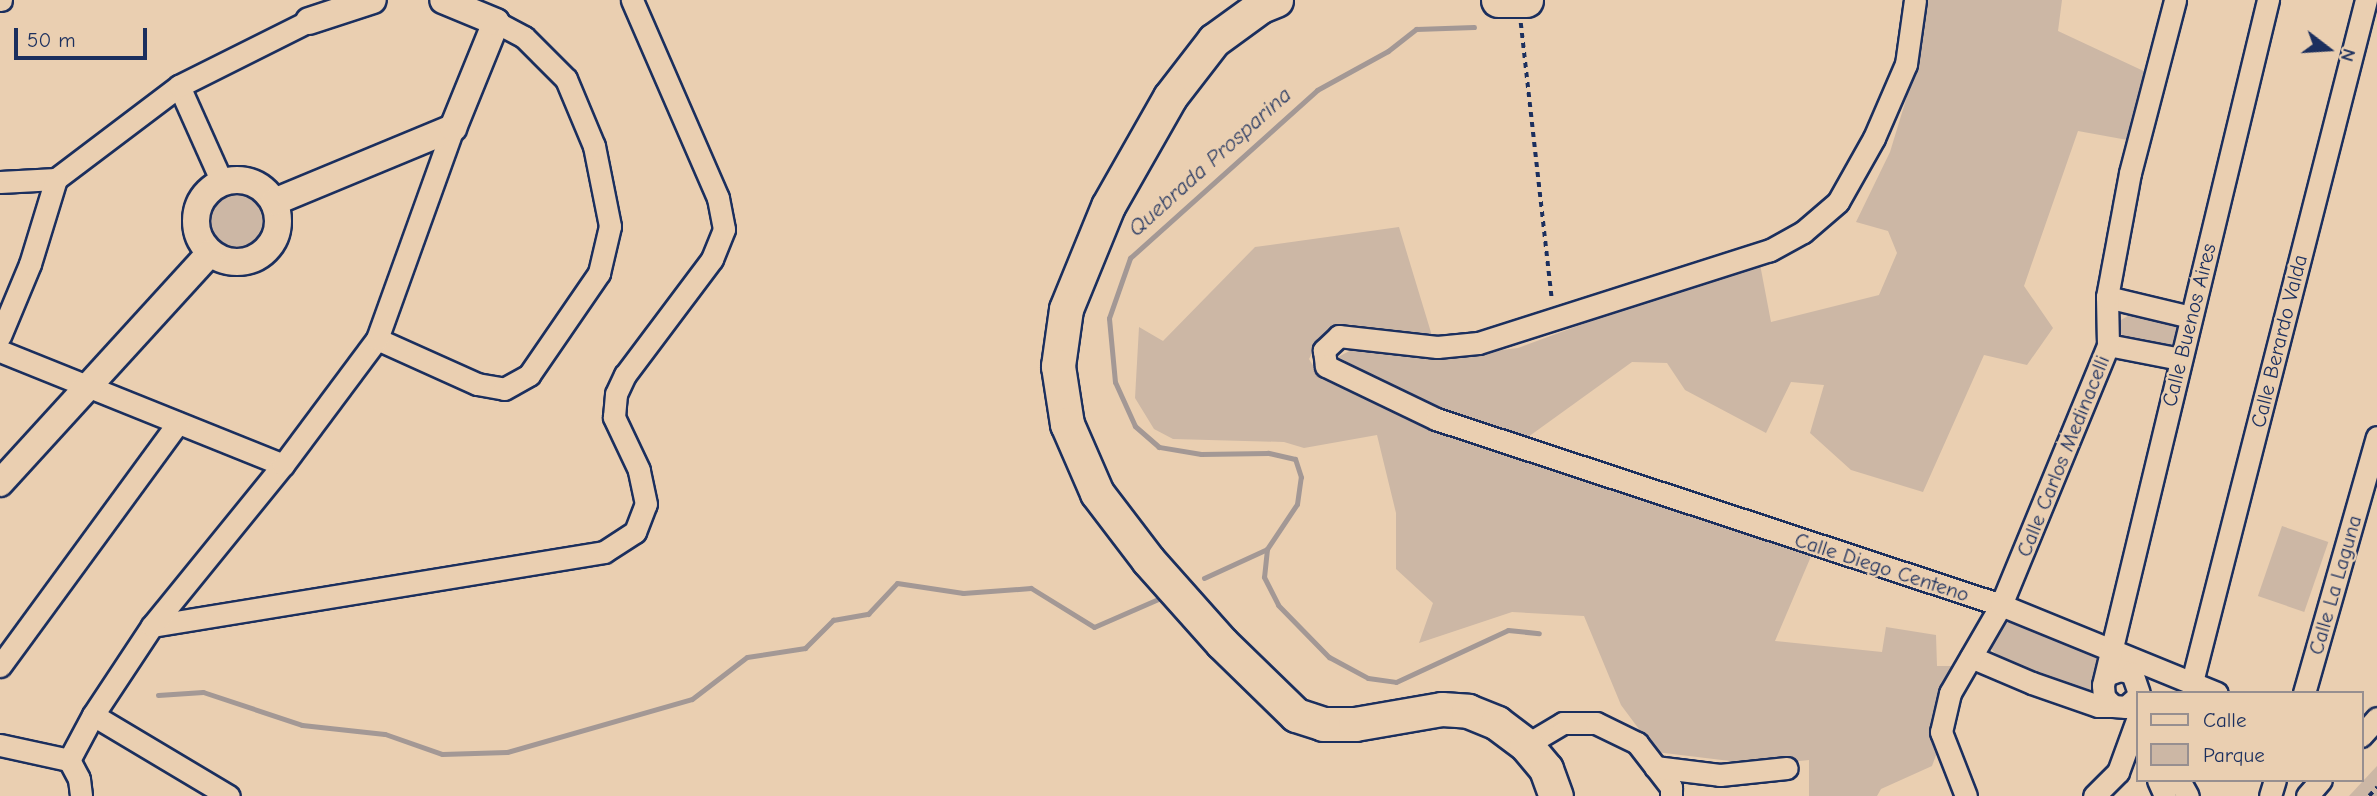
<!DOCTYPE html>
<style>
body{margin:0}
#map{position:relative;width:2377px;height:796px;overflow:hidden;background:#eacfb1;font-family:"Comic Neue",sans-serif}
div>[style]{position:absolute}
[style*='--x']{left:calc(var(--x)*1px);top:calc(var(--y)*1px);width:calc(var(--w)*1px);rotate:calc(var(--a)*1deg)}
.green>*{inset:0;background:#ccb7a5;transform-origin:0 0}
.round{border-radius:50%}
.stream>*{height:5px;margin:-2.5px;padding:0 2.5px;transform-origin:2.5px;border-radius:2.5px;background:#a39895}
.path>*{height:3.5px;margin-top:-1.75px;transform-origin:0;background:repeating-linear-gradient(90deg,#1b2f5e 0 5px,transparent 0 10px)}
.roads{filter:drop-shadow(2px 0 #1b2f5e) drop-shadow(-2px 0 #1b2f5e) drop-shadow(0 2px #1b2f5e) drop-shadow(0 -2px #1b2f5e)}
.minor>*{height:21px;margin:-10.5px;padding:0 10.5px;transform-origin:10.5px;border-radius:10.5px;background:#eacfb1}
.tertiary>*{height:26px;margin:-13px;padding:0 13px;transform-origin:13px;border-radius:13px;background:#eacfb1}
.tertiary>.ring{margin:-13px;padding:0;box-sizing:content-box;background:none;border:26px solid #eacfb1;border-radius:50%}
.primary>*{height:33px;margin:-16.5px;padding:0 16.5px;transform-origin:16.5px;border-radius:16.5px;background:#eacfb1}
span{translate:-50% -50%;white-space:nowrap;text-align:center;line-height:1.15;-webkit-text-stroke:5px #eacfb1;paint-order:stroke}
.street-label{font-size:21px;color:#1b2f5e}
.water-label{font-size:23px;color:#2f3f66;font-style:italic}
.legend{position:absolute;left:2136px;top:691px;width:228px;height:91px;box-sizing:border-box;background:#eacfb1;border:2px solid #978f90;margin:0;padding:9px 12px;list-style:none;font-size:21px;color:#1b2f5e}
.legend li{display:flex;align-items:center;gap:14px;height:35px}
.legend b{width:35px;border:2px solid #978f90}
.north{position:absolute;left:2293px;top:14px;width:70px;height:70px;-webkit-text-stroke:5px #eacfb1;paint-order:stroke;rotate:107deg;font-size:19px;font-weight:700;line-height:28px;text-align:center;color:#1b2f5e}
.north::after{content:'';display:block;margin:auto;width:24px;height:32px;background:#1b2f5e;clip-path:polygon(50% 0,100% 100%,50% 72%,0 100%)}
.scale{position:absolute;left:14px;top:28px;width:133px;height:32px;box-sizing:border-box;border:4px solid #1b2f5e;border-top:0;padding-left:9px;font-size:21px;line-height:24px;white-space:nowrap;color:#1b2f5e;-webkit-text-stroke:5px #eacfb1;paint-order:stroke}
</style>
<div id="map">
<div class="green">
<div style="clip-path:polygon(1924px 0,2062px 0,2058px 31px,2150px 74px,2133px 141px,2078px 131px,2024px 286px,2053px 328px,2027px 365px,1984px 355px,1923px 492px,1851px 470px,1810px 433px,1824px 385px,1791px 382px,1766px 433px,1685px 390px,1667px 363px,1632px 362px,1528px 437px,1437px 410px,1338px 357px,1365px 343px,1441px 358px,1518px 348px,1759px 259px,1771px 322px,1879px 295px,1897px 253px,1888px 231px,1856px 222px,1890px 152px,1922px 47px)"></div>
<div class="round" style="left:207px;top:194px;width:58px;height:58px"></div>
<div style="clip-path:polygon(1399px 227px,1433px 339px,1347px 324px,1320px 339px,1309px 359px,1321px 379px,1422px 423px,1812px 554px,1775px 641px,1882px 652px,1886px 627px,1936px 635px,1937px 666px,1969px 666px,1932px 766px,1881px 789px,1877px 796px,1809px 796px,1809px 760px,1763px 765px,1656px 752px,1621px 705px,1584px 616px,1512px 612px,1419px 643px,1433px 603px,1396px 569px,1396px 513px,1377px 435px,1304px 448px,1284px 442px,1173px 439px,1154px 429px,1135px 398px,1139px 327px,1163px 341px,1255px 247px)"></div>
<div style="clip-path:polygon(2133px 313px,2178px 322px,2179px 339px,2172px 345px,2123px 336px,2118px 330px,2121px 320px)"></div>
<div style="left:2282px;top:526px;width:49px;height:74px;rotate:19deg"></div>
<div style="clip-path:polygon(2008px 622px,2099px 658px,2090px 693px,2005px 663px,1992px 650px,1992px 636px)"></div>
<div style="clip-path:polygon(2377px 766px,2377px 796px,2349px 796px)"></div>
</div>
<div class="stream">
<div style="--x:1267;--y:549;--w:28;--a:96"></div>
<div style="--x:1264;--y:577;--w:31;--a:63"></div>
<div style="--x:1278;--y:605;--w:73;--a:45.6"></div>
<div style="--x:1329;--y:657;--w:44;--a:28.3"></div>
<div style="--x:1368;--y:678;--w:28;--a:8"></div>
<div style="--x:1396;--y:682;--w:123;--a:-24.9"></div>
<div style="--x:1508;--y:630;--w:31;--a:6"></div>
<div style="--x:1204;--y:578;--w:69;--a:-24.7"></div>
<div style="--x:1267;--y:549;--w:54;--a:-56.3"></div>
<div style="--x:1297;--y:504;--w:27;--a:-82"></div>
<div style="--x:1301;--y:477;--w:19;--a:-108"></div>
<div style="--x:1295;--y:459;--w:28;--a:-167"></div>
<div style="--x:1268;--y:453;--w:67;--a:179.1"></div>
<div style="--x:1201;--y:454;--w:43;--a:-170.5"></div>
<div style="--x:1159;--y:447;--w:32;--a:-139"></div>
<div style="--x:1135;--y:426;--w:48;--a:-114.4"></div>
<div style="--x:1115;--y:382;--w:64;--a:-95.4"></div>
<div style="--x:1109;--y:318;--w:64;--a:-70.7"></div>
<div style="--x:1130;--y:258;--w:251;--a:-41.9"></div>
<div style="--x:1317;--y:90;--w:81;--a:-28.8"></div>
<div style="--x:1388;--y:51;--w:36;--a:-38"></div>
<div style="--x:1416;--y:29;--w:58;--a:-2"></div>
<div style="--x:158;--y:695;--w:45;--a:-3.8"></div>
<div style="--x:203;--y:692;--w:104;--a:18.4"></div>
<div style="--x:302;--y:725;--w:83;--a:6.2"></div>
<div style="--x:385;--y:734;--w:60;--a:19.3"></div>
<div style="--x:442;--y:754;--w:65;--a:-1.8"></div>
<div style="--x:507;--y:752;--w:192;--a:-16"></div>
<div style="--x:692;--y:699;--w:69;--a:-37.4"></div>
<div style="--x:747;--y:657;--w:59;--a:-8.8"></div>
<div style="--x:805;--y:648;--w:40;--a:-45"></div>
<div style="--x:833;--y:620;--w:36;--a:-10"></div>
<div style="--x:868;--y:614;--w:42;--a:-46.9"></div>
<div style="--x:897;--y:583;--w:67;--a:8.6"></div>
<div style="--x:963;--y:593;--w:68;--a:-4.2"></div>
<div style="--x:1031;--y:588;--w:74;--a:31.8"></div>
<div style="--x:1094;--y:627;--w:77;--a:-23.6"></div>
</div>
<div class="path">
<div style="--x:1521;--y:23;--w:279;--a:83.6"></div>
<div style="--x:2369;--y:796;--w:12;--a:-48"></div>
</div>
<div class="roads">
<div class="minor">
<div style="--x:0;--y:0;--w:1;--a:0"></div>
<div style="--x:1915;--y:0;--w:65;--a:98"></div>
<div style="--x:1906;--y:64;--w:81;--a:113.4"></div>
<div style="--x:1874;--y:138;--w:73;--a:119.4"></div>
<div style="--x:1838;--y:202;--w:46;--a:139.4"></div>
<div style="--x:1803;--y:232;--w:38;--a:151"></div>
<div style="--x:1770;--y:250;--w:306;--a:162.3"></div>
<div style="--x:1478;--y:343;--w:41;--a:174.4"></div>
<div style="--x:1437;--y:347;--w:99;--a:-173.6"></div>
<div style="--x:1339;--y:336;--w:21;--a:137"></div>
<div style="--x:1324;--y:350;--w:16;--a:83"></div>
<div style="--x:1326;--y:366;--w:122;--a:25.7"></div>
<div style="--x:1436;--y:419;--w:595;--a:18.22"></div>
<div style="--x:2001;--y:605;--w:233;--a:22.2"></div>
<div style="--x:179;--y:86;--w:105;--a:65.9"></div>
<div style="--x:0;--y:182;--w:56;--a:-3.1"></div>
<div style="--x:56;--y:179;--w:154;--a:-37.1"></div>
<div style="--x:179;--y:86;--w:145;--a:-26.6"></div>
<div style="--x:2107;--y:297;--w:86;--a:13.4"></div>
<div style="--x:0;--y:336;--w:78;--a:-67.4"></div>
<div style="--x:30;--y:264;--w:89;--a:-73"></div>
<div style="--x:377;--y:339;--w:110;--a:24.2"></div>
<div style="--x:477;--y:384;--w:27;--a:10"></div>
<div style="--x:504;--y:389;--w:29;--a:-29"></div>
<div style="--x:529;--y:375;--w:124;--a:-55.5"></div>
<div style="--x:599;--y:273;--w:48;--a:-76.8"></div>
<div style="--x:610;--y:226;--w:82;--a:-101.3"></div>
<div style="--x:594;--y:146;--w:73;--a:-112.7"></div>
<div style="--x:566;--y:79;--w:59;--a:-135"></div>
<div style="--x:524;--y:37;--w:32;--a:-152"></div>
<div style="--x:2108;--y:345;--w:73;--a:11"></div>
<div style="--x:0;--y:351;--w:305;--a:21.9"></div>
<div style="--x:152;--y:626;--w:458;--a:-9.3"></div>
<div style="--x:604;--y:552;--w:37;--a:-33"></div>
<div style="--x:635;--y:532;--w:30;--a:-69"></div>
<div style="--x:646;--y:504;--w:35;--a:-102"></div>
<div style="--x:639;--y:470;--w:59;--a:-115.3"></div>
<div style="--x:614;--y:417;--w:23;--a:-85"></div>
<div style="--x:616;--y:394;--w:21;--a:-65"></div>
<div style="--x:625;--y:375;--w:145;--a:-53.1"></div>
<div style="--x:712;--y:259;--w:32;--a:-68"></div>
<div style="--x:724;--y:229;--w:32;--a:-101"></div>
<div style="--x:718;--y:198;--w:216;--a:-113.5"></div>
<div style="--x:1971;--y:657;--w:66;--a:23.1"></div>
<div style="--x:2032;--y:683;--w:70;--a:19.2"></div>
<div style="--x:2098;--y:706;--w:15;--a:0"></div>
<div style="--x:0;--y:666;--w:301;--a:-53.8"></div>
<div style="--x:2109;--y:674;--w:12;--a:-20"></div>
<div style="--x:2120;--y:670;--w:12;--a:14"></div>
<div style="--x:2132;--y:673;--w:21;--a:71"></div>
<div style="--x:2192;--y:682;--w:704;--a:-75.69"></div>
<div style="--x:2304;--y:693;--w:266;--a:-74.1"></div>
<div style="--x:2137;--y:697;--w:15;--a:138"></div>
<div style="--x:2126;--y:707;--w:13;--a:-176"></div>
<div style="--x:2113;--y:706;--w:13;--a:-135"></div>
<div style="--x:2104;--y:697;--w:12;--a:-95"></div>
<div style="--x:2103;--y:685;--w:705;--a:-76.46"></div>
<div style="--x:93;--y:715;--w:158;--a:30.8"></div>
<div style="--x:2361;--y:736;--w:24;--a:-48"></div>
<div style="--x:0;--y:745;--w:71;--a:12.3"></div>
<div style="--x:1526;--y:745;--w:43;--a:-30.7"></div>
<div style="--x:1563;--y:723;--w:33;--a:0"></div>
<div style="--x:1596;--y:723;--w:46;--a:26"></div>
<div style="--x:1637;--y:743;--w:56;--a:52.3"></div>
<div style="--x:1671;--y:787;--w:9;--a:90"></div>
<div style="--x:69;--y:760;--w:51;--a:-61.9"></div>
<div style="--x:93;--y:715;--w:107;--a:-56.5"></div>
<div style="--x:152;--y:626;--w:208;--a:-50.9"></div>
<div style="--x:283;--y:465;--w:157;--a:-53.3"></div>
<div style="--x:377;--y:339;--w:224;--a:-70.2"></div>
<div style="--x:69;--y:760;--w:21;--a:62"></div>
<div style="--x:79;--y:779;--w:17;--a:83"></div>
<div style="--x:1655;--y:767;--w:65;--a:7"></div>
<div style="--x:1720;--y:775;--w:67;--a:-6"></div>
<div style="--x:2158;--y:780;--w:17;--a:66"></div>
<div style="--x:2179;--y:780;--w:18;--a:61"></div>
<div style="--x:1966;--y:796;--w:69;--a:-111.3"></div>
<div style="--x:1941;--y:732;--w:40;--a:-77"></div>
<div style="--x:1950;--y:693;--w:102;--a:-59.9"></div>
<div style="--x:2001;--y:605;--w:281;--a:-67.6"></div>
<div style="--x:2108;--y:345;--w:48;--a:-91.2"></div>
<div style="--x:2107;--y:297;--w:126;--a:-79.5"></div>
<div style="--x:2130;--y:173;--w:179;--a:-75.4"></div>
<div style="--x:2094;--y:796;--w:34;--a:-45"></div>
<div style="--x:2118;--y:772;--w:55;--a:-69.9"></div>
<div style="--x:2270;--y:796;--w:17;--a:-73"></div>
<div style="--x:2307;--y:796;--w:21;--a:-49"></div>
</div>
<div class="tertiary">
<div style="--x:309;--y:21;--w:67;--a:-18.2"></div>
<div class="ring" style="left:196px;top:180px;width:56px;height:56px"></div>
<div style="--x:274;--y:202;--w:194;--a:-22.5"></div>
<div style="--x:453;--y:128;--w:114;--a:-67.9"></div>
<div style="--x:496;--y:22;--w:57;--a:-157.5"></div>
<div style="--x:0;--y:483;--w:311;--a:-47.6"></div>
</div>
<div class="primary">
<div style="--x:1276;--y:0;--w:16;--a:158"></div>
<div style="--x:1261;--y:6;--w:58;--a:144.1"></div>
<div style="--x:1214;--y:40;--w:72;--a:127.7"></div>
<div style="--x:1170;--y:97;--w:125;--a:119.6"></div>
<div style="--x:1108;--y:206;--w:111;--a:112.2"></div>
<div style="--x:1066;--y:309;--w:58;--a:98"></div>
<div style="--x:1058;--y:366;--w:59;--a:81.2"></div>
<div style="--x:1067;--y:424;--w:75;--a:66.5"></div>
<div style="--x:1097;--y:493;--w:84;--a:52.7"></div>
<div style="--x:1148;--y:560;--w:111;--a:48.3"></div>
<div style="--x:1222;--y:643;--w:103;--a:44.2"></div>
<div style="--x:1296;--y:715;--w:28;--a:18"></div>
<div style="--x:1323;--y:724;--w:32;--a:0"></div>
<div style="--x:1355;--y:724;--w:88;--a:-9.8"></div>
<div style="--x:1442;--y:709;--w:26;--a:4"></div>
<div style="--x:1468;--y:711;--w:31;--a:22"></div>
<div style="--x:1497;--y:723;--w:36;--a:37"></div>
<div style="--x:1526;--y:745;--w:31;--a:50"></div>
<div style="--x:1546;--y:769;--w:29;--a:70"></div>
<div style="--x:1498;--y:0;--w:28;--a:0"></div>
</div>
</div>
<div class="street-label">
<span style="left:2189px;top:325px;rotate:-76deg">Calle Buenos Aires</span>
<span style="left:2279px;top:341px;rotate:-76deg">Calle Berardo Valda</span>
<span style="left:2063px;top:456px;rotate:-68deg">Calle Carlos Medinacelli</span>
<span style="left:1882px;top:567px;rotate:18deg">Calle Diego Centeno</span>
<span style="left:2335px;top:585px;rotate:-74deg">Calle La Laguna</span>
</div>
<div class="water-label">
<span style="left:1210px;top:162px;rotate:-42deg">Quebrada Prosparina</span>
</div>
<ul class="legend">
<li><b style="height:9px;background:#eacfb1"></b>Calle</li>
<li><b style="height:19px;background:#ccb7a5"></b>Parque</li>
</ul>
<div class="north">N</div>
<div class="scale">50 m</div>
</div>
